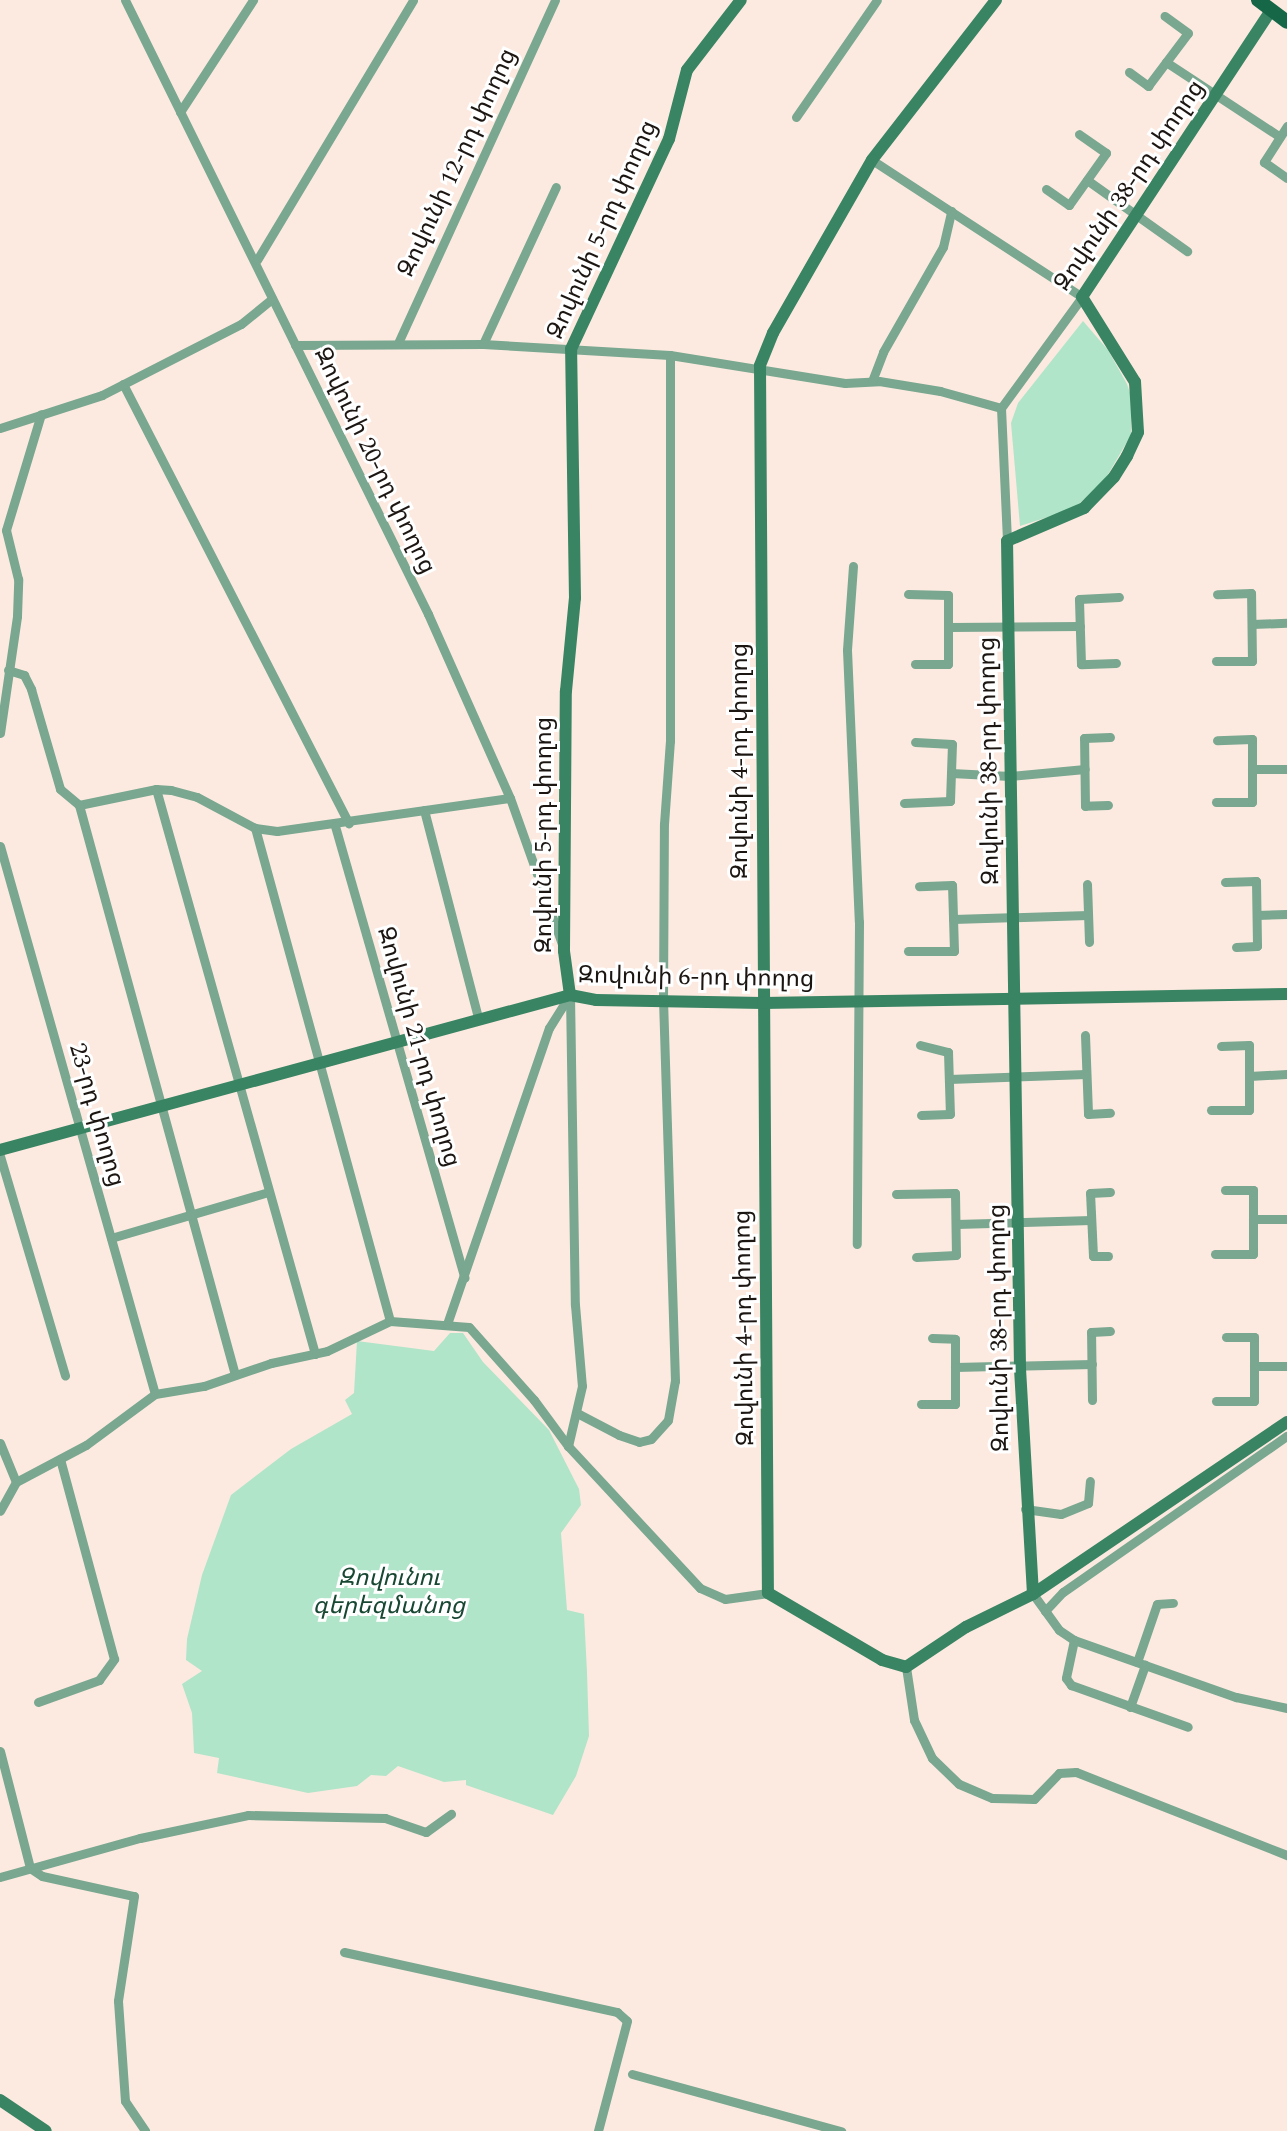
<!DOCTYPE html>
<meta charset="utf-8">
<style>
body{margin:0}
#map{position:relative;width:1287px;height:2131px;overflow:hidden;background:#fceae0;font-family:Spectral,"Noto Sans Armenian",serif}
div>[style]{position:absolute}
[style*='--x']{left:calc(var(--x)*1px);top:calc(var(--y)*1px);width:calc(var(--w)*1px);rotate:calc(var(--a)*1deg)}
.green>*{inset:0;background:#b0e5c9}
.street>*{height:9px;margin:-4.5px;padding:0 4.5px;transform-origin:4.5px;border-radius:4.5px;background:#79a790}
.secondary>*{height:12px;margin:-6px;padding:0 6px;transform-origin:6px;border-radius:6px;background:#398463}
.primary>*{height:14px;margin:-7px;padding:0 7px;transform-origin:7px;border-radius:7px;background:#166748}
span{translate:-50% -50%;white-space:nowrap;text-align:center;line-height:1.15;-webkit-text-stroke:6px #fff;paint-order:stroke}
.street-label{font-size:24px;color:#1c1613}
.park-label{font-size:24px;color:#184733;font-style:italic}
</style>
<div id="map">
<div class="green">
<div style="clip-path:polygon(1083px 321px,1108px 350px,1127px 384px,1132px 399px,1131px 435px,1103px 483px,1073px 509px,1020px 526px,1011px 423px,1018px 403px)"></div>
<div style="clip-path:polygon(450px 1333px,463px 1333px,483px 1362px,549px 1430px,579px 1489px,581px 1505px,561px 1533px,567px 1610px,584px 1614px,587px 1672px,589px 1736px,576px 1776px,553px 1815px,466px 1785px,466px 1780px,444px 1782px,398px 1766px,386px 1776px,371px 1775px,357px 1786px,308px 1793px,217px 1773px,219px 1758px,194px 1753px,192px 1713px,182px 1684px,202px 1671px,186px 1660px,187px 1639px,202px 1575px,231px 1495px,291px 1449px,352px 1414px,345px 1400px,354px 1393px,357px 1341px,434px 1351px)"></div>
</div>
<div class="street">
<div style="--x:125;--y:0;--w:685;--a:63.73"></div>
<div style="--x:428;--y:614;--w:201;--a:66"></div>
<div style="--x:510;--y:798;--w:155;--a:70.4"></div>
<div style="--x:1166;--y:62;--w:136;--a:33.3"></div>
<div style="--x:1129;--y:72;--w:24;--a:36"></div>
<div style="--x:1148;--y:86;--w:66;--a:-53"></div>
<div style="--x:1188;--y:33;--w:29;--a:-144"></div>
<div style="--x:180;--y:112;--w:134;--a:-56.9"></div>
<div style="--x:796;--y:117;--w:142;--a:-55.3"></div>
<div style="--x:1287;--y:126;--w:43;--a:122.6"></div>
<div style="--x:1264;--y:162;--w:28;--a:35"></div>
<div style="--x:872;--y:160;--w:251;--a:33.1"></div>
<div style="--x:1082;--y:297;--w:137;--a:126.1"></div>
<div style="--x:1001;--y:408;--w:133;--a:87.4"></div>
<div style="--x:1087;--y:180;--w:123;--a:35.4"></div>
<div style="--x:1046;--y:189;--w:28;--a:35"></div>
<div style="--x:1069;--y:205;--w:64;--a:-54.6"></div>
<div style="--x:1106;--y:153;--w:33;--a:-145"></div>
<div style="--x:257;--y:260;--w:303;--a:-59"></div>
<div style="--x:398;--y:343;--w:377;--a:-65.4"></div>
<div style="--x:483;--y:344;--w:173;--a:-65.1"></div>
<div style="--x:295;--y:345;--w:188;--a:-0.3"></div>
<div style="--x:483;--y:344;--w:187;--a:3.4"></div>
<div style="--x:670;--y:355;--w:177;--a:9.1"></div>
<div style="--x:845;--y:383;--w:34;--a:-3"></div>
<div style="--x:879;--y:381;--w:62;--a:9.3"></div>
<div style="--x:940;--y:391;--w:63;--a:15.6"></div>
<div style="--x:872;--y:381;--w:31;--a:-69"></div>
<div style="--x:883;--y:352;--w:121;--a:-60.3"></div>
<div style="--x:943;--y:247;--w:37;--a:-77"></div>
<div style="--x:123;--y:384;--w:494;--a:62.8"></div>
<div style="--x:0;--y:428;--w:107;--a:-17.9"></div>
<div style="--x:102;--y:395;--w:156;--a:-27.1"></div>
<div style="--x:241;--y:324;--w:40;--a:-39"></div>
<div style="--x:853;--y:566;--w:84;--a:94.1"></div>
<div style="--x:847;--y:650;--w:272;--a:87.5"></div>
<div style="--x:859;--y:922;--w:322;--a:90.4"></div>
<div style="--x:908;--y:594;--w:40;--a:1.4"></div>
<div style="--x:948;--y:595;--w:69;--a:90"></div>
<div style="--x:948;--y:664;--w:33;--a:180"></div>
<div style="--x:1252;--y:624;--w:35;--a:-2"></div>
<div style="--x:949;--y:627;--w:131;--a:-0.4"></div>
<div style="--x:1216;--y:661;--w:36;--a:0"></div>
<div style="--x:1252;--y:661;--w:68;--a:-90.8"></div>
<div style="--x:1251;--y:593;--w:34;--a:178"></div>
<div style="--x:1116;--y:663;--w:35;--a:178"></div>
<div style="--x:1081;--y:664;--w:65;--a:-91.8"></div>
<div style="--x:1079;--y:599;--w:40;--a:-2.9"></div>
<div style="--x:8;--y:670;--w:17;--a:17"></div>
<div style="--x:24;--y:675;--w:16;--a:63"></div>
<div style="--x:31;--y:689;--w:104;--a:73.8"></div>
<div style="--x:60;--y:789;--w:25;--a:40"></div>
<div style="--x:79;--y:805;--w:79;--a:-11.7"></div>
<div style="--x:156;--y:789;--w:15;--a:4"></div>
<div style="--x:171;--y:790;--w:27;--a:15"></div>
<div style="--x:197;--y:797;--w:66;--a:28.1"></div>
<div style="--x:255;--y:828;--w:22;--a:8"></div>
<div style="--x:277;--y:831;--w:235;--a:-8.1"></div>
<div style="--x:0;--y:733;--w:118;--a:-81.7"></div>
<div style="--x:17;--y:616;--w:37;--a:-88"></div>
<div style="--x:18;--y:579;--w:50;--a:-103.8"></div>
<div style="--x:6;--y:530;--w:121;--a:-73.2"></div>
<div style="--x:1252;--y:769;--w:35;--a:0"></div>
<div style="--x:951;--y:773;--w:59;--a:2.9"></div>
<div style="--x:1010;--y:776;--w:75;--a:-5.3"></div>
<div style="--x:156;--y:789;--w:587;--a:74.28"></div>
<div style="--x:1216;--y:802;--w:36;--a:0"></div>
<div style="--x:1252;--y:802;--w:63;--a:-90"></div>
<div style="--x:1252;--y:739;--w:35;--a:178"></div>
<div style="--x:904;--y:803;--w:46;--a:-2.5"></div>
<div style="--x:950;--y:801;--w:57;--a:-88"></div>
<div style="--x:952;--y:744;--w:37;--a:-177"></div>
<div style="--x:79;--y:805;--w:591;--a:74.69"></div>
<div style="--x:1108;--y:805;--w:23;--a:178"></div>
<div style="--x:1085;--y:806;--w:68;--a:-90.8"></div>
<div style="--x:1084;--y:738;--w:26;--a:-2"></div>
<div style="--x:424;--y:810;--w:215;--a:75.4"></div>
<div style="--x:335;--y:826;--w:470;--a:74"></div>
<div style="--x:0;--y:846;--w:569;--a:74.21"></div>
<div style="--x:1225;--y:882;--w:31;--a:-2"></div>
<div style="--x:1256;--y:881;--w:65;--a:89.1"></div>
<div style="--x:1257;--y:946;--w:21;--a:177"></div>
<div style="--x:1087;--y:884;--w:58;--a:88"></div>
<div style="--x:1257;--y:915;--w:30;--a:-2"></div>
<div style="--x:953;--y:919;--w:135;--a:-1.7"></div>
<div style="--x:908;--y:951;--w:46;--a:0"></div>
<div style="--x:954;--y:951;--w:66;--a:-91.7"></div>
<div style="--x:952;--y:885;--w:33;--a:178"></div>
<div style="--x:570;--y:995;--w:310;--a:89.1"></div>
<div style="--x:575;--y:1305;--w:81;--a:85.1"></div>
<div style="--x:582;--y:1386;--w:62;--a:103.1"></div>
<div style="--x:568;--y:1446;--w:194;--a:47.1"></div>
<div style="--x:700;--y:1588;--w:27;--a:24"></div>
<div style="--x:725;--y:1599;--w:43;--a:-7.9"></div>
<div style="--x:1085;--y:1035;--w:79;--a:87.8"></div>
<div style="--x:1088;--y:1114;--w:22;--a:-3"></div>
<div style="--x:920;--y:1045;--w:29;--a:14"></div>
<div style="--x:948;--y:1052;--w:62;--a:88.2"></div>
<div style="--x:950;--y:1114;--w:29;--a:178"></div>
<div style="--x:1249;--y:1076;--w:38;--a:-3"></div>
<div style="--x:949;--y:1079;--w:137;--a:-2.1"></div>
<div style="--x:1211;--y:1110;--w:38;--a:0"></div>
<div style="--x:1249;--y:1110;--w:65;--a:-90"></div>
<div style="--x:1249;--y:1045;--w:28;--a:178"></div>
<div style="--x:0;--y:1156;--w:229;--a:73.5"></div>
<div style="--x:896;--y:1194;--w:59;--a:-1"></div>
<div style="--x:955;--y:1193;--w:62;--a:89.1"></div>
<div style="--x:956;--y:1255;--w:40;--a:177.1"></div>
<div style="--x:1253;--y:1219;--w:34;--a:0"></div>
<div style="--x:956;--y:1224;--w:135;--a:-1.7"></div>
<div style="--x:111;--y:1238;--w:164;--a:-16.3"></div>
<div style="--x:1215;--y:1254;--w:38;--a:0"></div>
<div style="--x:1253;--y:1254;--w:64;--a:-90"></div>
<div style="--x:1253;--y:1190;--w:28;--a:180"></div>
<div style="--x:1108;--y:1256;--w:15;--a:180"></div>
<div style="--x:1093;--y:1256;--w:63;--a:-92.7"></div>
<div style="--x:1090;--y:1193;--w:20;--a:-3"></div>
<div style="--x:390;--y:1321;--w:79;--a:4.3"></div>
<div style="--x:469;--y:1327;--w:98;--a:48.3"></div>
<div style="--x:534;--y:1400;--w:57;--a:53.5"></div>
<div style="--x:447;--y:1324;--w:313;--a:-71"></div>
<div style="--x:549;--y:1028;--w:38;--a:-58"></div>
<div style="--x:932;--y:1338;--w:23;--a:2"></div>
<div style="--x:955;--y:1339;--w:28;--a:90"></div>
<div style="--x:955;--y:1367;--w:137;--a:-1.3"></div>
<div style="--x:1254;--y:1366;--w:33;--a:0"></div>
<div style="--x:1092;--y:1400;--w:68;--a:-90.8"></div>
<div style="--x:1091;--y:1332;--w:19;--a:-3"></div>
<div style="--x:1216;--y:1401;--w:38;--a:0"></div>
<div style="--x:1254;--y:1401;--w:64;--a:-90"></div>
<div style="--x:1254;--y:1337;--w:28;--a:180"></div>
<div style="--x:921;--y:1404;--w:34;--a:0"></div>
<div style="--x:955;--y:1404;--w:37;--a:-90"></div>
<div style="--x:577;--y:1413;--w:47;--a:27.6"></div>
<div style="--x:619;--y:1435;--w:21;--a:19"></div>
<div style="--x:639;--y:1442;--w:12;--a:-14"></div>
<div style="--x:651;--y:1439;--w:25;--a:-48"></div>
<div style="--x:668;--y:1420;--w:40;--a:-80"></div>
<div style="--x:675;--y:1381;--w:379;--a:-91.8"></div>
<div style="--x:663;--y:1002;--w:178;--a:-89.7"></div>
<div style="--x:664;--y:824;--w:83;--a:-85.9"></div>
<div style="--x:670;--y:741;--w:386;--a:-90"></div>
<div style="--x:0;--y:1443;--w:42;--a:67.7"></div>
<div style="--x:16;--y:1482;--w:33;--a:119"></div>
<div style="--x:16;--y:1482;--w:79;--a:-27.9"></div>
<div style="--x:86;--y:1445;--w:86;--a:-36.5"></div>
<div style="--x:155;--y:1394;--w:50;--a:-9.3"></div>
<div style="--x:204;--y:1386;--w:71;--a:-18.9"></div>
<div style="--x:271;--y:1363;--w:57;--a:-12.1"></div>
<div style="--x:327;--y:1351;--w:70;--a:-25.5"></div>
<div style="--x:390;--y:1321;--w:511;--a:-105.31"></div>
<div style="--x:1025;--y:1509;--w:36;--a:8"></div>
<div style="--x:1061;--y:1514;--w:29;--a:-22"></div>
<div style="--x:1088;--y:1503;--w:22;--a:-85"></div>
<div style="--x:1033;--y:1594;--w:44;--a:54.2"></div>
<div style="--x:1059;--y:1630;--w:18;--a:34"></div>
<div style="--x:1074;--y:1640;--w:172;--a:19.4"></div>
<div style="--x:1236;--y:1697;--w:52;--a:12.2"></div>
<div style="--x:1045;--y:1611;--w:26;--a:-47"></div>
<div style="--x:1063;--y:1592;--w:273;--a:-34.9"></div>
<div style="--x:1074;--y:1640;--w:39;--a:102"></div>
<div style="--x:1066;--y:1678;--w:9;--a:54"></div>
<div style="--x:1071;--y:1685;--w:124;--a:19.7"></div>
<div style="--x:1137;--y:1662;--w:61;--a:-71"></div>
<div style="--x:1157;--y:1604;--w:16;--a:-4"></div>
<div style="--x:906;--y:1667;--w:54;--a:81.4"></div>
<div style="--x:914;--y:1720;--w:42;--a:64.7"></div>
<div style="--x:932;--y:1758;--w:37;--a:44"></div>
<div style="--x:959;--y:1784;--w:36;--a:23"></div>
<div style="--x:992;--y:1798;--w:42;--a:1.4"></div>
<div style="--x:1034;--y:1799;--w:36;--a:-46"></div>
<div style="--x:1059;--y:1773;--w:17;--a:-3"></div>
<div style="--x:1076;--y:1772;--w:227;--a:21.5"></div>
<div style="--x:38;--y:1702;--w:65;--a:-19.8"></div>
<div style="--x:99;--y:1680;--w:26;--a:-54"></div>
<div style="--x:114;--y:1659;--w:207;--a:-105.1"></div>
<div style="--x:1130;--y:1707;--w:45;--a:-70.3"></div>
<div style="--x:0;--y:1751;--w:121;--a:75.6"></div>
<div style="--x:30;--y:1868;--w:14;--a:34"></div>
<div style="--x:42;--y:1876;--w:94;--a:12.3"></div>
<div style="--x:134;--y:1896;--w:106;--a:98.7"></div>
<div style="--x:118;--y:2001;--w:100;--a:86"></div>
<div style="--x:125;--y:2101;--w:36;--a:56"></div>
<div style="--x:0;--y:1877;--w:145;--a:-15.6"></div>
<div style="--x:140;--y:1838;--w:110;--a:-12"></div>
<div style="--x:248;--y:1815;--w:137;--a:1.3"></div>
<div style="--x:385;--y:1818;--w:43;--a:18.9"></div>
<div style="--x:426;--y:1832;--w:31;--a:-36"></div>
<div style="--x:344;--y:1952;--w:280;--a:12.4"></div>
<div style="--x:617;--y:2012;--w:13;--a:42"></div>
<div style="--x:627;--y:2021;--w:114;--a:104.8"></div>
<div style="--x:632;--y:2074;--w:217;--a:15.3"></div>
</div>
<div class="secondary">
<div style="--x:996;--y:0;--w:202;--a:127.8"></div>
<div style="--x:872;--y:160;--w:199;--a:119.8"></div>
<div style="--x:773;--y:333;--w:35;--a:112"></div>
<div style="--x:760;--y:366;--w:1227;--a:89.63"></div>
<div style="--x:768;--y:1593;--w:132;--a:30.4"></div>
<div style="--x:882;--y:1660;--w:25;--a:16"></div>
<div style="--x:906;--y:1667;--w:72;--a:-33.7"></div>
<div style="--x:966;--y:1627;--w:75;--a:-26.2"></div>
<div style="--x:1033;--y:1594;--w:307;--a:-34.1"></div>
<div style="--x:570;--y:995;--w:44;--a:-97.8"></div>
<div style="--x:564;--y:951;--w:260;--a:-89.6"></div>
<div style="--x:566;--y:691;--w:93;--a:-84.5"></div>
<div style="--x:575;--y:598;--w:249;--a:-90.9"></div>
<div style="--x:571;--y:349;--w:232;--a:-65"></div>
<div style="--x:669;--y:139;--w:71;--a:-75.4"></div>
<div style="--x:687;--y:70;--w:88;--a:-52.4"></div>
<div style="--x:0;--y:1150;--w:591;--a:-15.21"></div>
<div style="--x:570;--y:995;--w:26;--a:11"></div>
<div style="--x:596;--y:1000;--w:167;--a:1"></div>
<div style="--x:763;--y:1003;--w:524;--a:-0.98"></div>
<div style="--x:1033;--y:1594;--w:227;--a:-93.3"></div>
<div style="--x:1020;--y:1367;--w:826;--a:-90.9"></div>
<div style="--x:1007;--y:541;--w:84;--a:-23.2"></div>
<div style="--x:1084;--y:508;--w:43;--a:-45.9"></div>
<div style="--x:1114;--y:477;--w:25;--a:-58"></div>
<div style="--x:1127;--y:456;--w:26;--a:-65"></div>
<div style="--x:1138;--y:432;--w:50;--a:-93.4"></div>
<div style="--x:1135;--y:382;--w:100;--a:-121.9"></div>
<div style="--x:1082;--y:297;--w:344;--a:-56.6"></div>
<div style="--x:0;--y:2100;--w:55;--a:34"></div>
</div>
<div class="primary">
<div style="--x:1258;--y:0;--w:36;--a:37"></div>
</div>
<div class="street-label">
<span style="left:458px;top:163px;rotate:-65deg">Զովունի 12-րդ փողոց</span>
<span style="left:1130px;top:186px;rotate:-56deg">Զովունի 38-րդ փողոց</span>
<span style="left:603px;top:230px;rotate:-66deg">Զովունի 5-րդ փողոց</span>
<span style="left:374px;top:461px;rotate:64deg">Զովունի 20-րդ փողոց</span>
<span style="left:741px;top:761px;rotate:-90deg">Զովունի 4-րդ փողոց</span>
<span style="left:990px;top:761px;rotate:-91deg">Զովունի 38-րդ փողոց</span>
<span style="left:545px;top:835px;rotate:-90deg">Զովունի 5-րդ փողոց</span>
<span style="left:696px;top:978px;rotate:1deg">Զովունի 6-րդ փողոց</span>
<span style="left:418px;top:1047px;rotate:74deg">Զովունի 21-րդ փողոց</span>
<span style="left:96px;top:1115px;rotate:74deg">23-րդ փողոց</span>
<span style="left:745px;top:1328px;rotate:-91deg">Զովունի 4-րդ փողոց</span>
<span style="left:1000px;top:1328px;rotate:-91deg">Զովունի 38-րդ փողոց</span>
</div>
<div class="park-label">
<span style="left:389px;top:1593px">Զովունու<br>գերեզմանոց</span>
</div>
</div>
